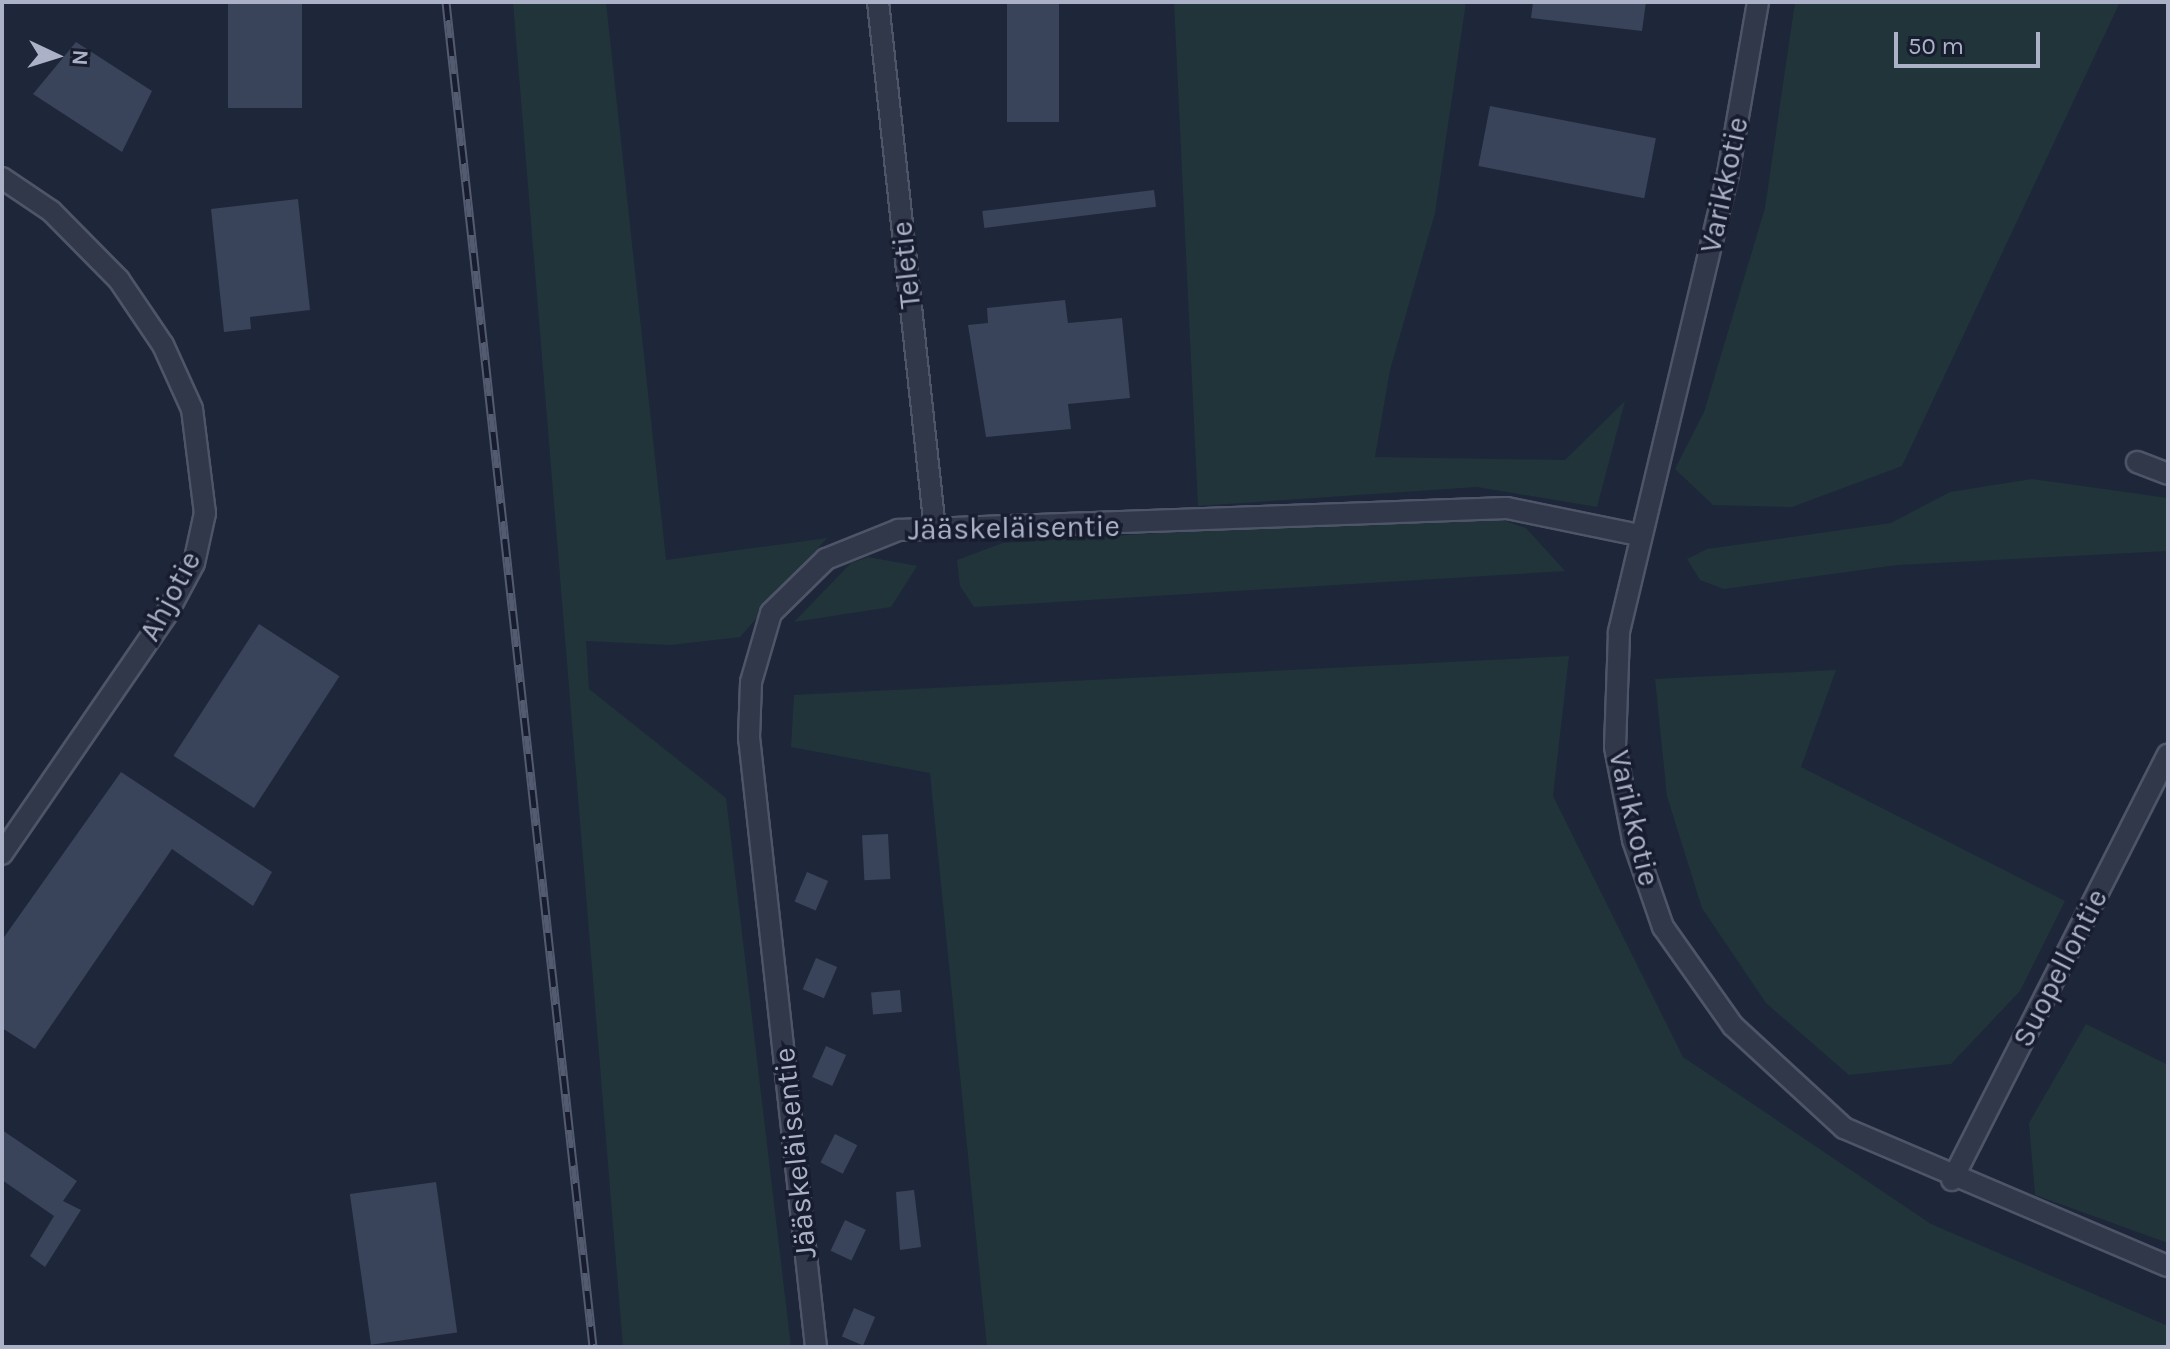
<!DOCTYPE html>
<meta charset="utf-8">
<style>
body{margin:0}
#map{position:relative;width:2170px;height:1349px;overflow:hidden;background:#1e2639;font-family:Karla,sans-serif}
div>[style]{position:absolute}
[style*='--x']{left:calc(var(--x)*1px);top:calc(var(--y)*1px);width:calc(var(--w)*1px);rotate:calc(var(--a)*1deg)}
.green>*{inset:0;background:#20343a}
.building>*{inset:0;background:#39435a;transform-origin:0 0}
.roads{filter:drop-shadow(2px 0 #4f5568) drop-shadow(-2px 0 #4f5568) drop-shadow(0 2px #4f5568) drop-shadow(0 -2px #4f5568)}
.street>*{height:20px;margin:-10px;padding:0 10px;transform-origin:10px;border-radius:10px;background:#31384a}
.rail>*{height:9px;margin-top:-4.5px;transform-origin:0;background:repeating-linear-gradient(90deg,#171d2e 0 18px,#535b71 0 36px);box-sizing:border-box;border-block:2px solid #535b71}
span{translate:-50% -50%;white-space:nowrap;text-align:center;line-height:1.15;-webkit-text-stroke:7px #171d2e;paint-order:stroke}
.street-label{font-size:30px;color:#abb2c7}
.frame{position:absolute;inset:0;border:4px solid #abb2c7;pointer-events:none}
.north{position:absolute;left:16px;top:16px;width:80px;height:80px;-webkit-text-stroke:6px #171d2e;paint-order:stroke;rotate:94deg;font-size:22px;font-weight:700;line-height:32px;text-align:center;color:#abb2c7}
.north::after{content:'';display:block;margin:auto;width:28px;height:36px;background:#abb2c7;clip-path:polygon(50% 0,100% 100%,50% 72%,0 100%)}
.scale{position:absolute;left:1894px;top:32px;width:146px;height:36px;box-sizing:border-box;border:4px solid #abb2c7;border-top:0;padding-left:10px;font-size:24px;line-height:28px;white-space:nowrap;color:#abb2c7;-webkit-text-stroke:6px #171d2e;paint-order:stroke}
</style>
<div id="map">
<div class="green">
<div style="clip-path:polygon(513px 2px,606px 2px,666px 560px,827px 538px,740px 637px,671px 645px,586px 641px,589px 689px,726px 798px,791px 1347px,623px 1347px)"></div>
<div style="clip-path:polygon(1174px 2px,1466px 2px,1435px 213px,1390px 370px,1375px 457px,1565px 460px,1625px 401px,1597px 507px,1477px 487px,1198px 506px)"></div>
<div style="clip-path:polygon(1795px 2px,2120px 2px,1902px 466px,1792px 507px,1713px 505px,1675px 469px,1704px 412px,1765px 208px)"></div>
<div style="clip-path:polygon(2032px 479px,2168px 498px,2168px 551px,1897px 565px,1724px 589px,1700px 580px,1687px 559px,1707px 549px,1891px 523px,1950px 492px)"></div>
<div style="clip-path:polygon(1480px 512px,1526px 528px,1565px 571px,974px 607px,960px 586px,957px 560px,1003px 543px)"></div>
<div style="clip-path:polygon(868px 557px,917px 566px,891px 607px,794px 622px,851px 563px)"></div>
<div style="clip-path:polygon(1569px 656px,1553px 796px,1683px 1057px,1931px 1224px,2168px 1326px,2168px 1347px,987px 1347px,930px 773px,791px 747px,794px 695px)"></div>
<div style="clip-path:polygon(1836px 670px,1801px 767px,2065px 901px,2020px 991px,1951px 1064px,1849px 1075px,1766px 1003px,1702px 908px,1667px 796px,1655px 679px)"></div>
<div style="clip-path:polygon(2086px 1024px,2168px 1065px,2168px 1243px,2035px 1195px,2029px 1123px)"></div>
</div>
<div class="building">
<div style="left:228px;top:2px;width:74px;height:106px"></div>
<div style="left:1007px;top:2px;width:52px;height:120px"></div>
<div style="clip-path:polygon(1533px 2px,1646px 2px,1642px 31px,1531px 18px)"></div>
<div style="clip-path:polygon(76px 42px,152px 91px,122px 152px,33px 94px)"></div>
<div style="left:1490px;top:106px;width:169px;height:61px;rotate:11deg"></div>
<div style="left:1154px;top:190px;width:17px;height:173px;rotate:83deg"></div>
<div style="clip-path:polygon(298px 199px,310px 310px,250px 317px,251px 329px,224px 332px,211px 209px)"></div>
<div style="clip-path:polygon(1065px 300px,1068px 323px,1122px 318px,1130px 398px,1068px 404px,1071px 429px,986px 437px,968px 325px,988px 323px,987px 308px)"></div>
<div style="left:259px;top:624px;width:96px;height:157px;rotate:33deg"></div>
<div style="clip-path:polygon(121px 772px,272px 872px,253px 906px,172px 849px,35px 1049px,2px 1028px,2px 940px)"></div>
<div style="left:888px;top:834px;width:45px;height:26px;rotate:87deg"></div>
<div style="left:807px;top:872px;width:23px;height:32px;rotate:23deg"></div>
<div style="left:816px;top:958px;width:23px;height:34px;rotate:23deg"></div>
<div style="left:900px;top:990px;width:22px;height:29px;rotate:85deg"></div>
<div style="left:826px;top:1046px;width:22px;height:34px;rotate:24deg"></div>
<div style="clip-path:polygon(2px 1130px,77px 1181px,63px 1201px,81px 1210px,45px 1267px,30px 1256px,54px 1216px,2px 1180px)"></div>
<div style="left:835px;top:1134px;width:25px;height:32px;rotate:27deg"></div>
<div style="left:436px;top:1182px;width:152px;height:87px;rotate:82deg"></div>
<div style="clip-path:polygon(914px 1190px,921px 1247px,900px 1250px,896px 1192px)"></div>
<div style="left:845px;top:1220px;width:23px;height:34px;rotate:25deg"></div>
<div style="left:854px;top:1308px;width:23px;height:31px;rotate:23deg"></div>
</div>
<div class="roads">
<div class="street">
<div style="--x:878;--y:2;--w:530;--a:83.83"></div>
<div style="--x:1758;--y:2;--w:175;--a:99.9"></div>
<div style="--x:1728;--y:174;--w:472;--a:103.4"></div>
<div style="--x:1619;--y:633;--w:114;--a:92"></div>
<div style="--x:1615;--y:747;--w:95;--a:79"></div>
<div style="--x:1633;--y:840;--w:92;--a:71"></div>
<div style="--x:1663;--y:927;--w:121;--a:54.7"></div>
<div style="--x:1733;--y:1026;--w:151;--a:42.6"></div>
<div style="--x:1844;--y:1128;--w:352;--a:23.1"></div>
<div style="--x:2;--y:178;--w:59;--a:34"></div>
<div style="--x:51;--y:211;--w:97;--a:45.4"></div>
<div style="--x:119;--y:280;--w:78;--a:55.9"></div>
<div style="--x:163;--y:345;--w:70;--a:65.6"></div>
<div style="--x:192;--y:409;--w:105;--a:82.9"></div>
<div style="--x:205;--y:513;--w:51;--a:102.4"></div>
<div style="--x:194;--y:563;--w:59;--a:118.3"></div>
<div style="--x:166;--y:615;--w:290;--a:124.5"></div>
<div style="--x:2137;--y:462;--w:33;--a:21"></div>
<div style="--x:1952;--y:1180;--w:477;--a:-63.1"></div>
<div style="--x:816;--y:1347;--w:614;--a:-96.27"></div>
<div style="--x:749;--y:737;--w:55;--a:-87.9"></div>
<div style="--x:751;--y:682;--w:72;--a:-73.8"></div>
<div style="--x:771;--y:613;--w:77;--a:-44.5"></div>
<div style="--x:826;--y:559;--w:78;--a:-21.9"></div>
<div style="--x:898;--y:530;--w:609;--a:-2.07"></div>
<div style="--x:1507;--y:508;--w:135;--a:11.6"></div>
</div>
</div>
<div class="rail">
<div style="--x:446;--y:2;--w:1353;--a:83.76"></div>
</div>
<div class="street-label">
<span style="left:1724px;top:185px;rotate:-78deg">Varikkotie</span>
<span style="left:906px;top:265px;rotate:-96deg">Teletie</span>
<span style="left:1014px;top:528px;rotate:-1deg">Jääskeläisentie</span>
<span style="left:170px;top:596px;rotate:-62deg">Ahjotie</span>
<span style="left:1634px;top:818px;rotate:77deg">Varikkotie</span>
<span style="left:2060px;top:968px;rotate:-63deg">Suopellontie</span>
<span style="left:795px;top:1153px;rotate:-96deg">Jääskeläisentie</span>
</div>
<div class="frame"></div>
<div class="north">N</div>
<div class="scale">50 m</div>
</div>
